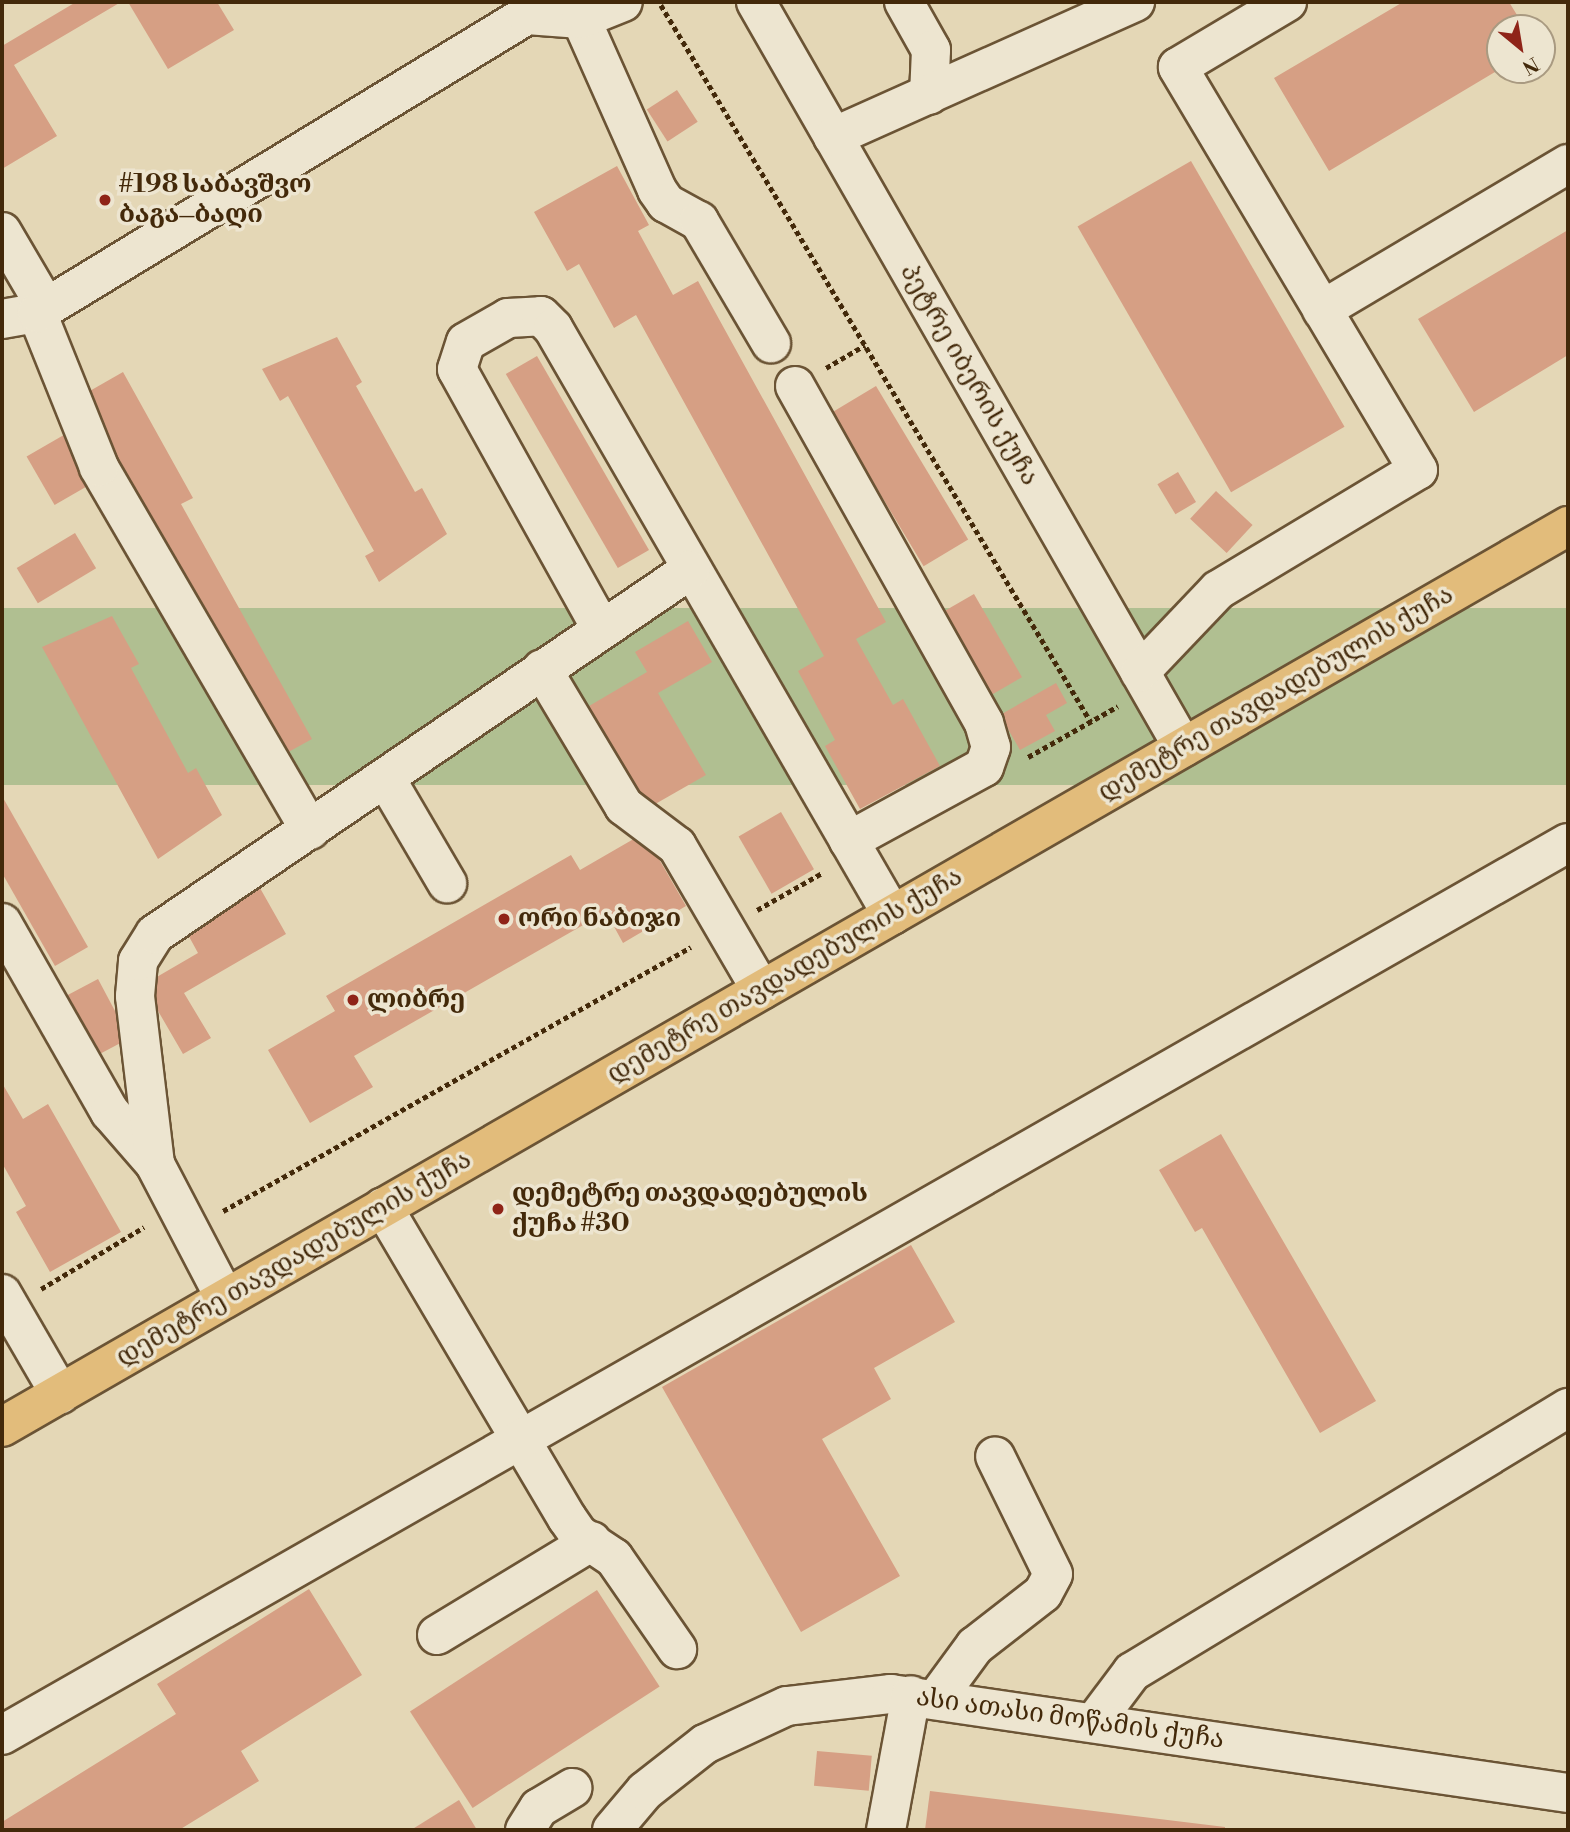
<!DOCTYPE html>
<meta charset="utf-8">
<style>
body{margin:0}
#map{position:relative;width:1570px;height:1832px;overflow:hidden;background:#e4d7b6;font-family:"Libre Bodoni","Noto Serif Georgian",serif}
div>[style]{position:absolute}
[style*='--x']{left:calc(var(--x)*1px);top:calc(var(--y)*1px);width:calc(var(--w)*1px);rotate:calc(var(--a)*1deg)}
.green>*{inset:0;background:#b0bf91;transform-origin:0 0}
.building>*{inset:0;background:#d69f84;transform-origin:0 0}
.path>*{height:4.5px;margin-top:-2.25px;transform-origin:0;background:repeating-linear-gradient(90deg,#43290a 0 5px,transparent 0 8.5px)}
.roads{filter:drop-shadow(2px 0 #6b5435) drop-shadow(-2px 0 #6b5435) drop-shadow(0 2px #6b5435) drop-shadow(0 -2px #6b5435)}
.minor>*{height:38px;margin:-19px;padding:0 19px;transform-origin:19px;border-radius:19px;background:#ede5d0}
.major>*{height:38px;margin:-19px;padding:0 19px;transform-origin:19px;border-radius:19px;background:#e2bc7b}
.dots>*{width:19px;height:19px;translate:-50% -50%;box-sizing:border-box;border:4px solid #ede5d0;border-radius:50%}
span{translate:-50% -50%;white-space:nowrap;text-align:center;line-height:1.15;-webkit-text-stroke:7px #ede5d0;paint-order:stroke}
.poi-label{font-size:26px;color:#43290a;font-weight:700}
.left{translate:0 -50%;text-align:left}
.street-label{font-size:26px;color:#43290a}
.frame{position:absolute;inset:0;border:4px solid #43290a;pointer-events:none}
.north{position:absolute;left:1486px;top:14px;width:70px;height:70px;box-sizing:border-box;background:#ede5d0;border:2px solid #a99a81;border-radius:50%;rotate:150deg;font-size:19px;font-weight:700;line-height:28px;text-align:center;color:#43290a}
.north::after{content:'';display:block;margin:auto;width:24px;height:32px;background:#8f2418;clip-path:polygon(50% 0,100% 100%,50% 72%,0 100%)}
</style>
<div id="map">
<div class="green">
<div style="left:1568px;top:608px;width:177px;height:1808px;rotate:90deg"></div>
</div>
<div class="building">
<div style="clip-path:polygon(76px 2px,121px 2px,14px 65px,57px 136px,2px 169px,2px 46px)"></div>
<div style="clip-path:polygon(128px 2px,217px 2px,234px 30px,168px 69px)"></div>
<div style="clip-path:polygon(1403px 2px,1509px 2px,1525px 28px,1500px 28px,1500px 69px,1329px 171px,1274px 78px)"></div>
<div style="left:677px;top:90px;width:38px;height:36px;rotate:57deg"></div>
<div style="left:1191px;top:161px;width:307px;height:131px;rotate:60deg"></div>
<div style="clip-path:polygon(617px 166px,649px 225px,638px 231px,673px 295px,698px 281px,886px 622px,856px 639px,893px 705px,903px 699px,940px 766px,860px 809px,825px 746px,835px 740px,798px 671px,824px 656px,636px 315px,614px 328px,579px 264px,567px 271px,534px 212px)"></div>
<div style="clip-path:polygon(1568px 230px,1568px 355px,1474px 412px,1418px 319px)"></div>
<div style="clip-path:polygon(337px 337px,362px 382px,356px 386px,415px 492px,422px 488px,447px 534px,379px 582px,365px 556px,374px 551px,288px 396px,280px 401px,262px 369px)"></div>
<div style="left:537px;top:356px;width:224px;height:36px;rotate:60deg"></div>
<div style="clip-path:polygon(123px 372px,193px 498px,181px 504px,312px 739px,274px 760px,81px 396px)"></div>
<div style="left:876px;top:386px;width:179px;height:52px;rotate:59deg"></div>
<div style="left:69px;top:432px;width:56px;height:49px;rotate:60deg"></div>
<div style="left:1178px;top:472px;width:35px;height:24px;rotate:59deg"></div>
<div style="left:1216px;top:491px;width:50px;height:38px;rotate:43deg"></div>
<div style="left:75px;top:533px;width:41px;height:68px;rotate:59deg"></div>
<div style="left:974px;top:594px;width:96px;height:34px;rotate:60deg"></div>
<div style="clip-path:polygon(112px 616px,139px 664px,131px 668px,188px 773px,196px 768px,222px 815px,158px 859px,42px 647px)"></div>
<div style="clip-path:polygon(688px 621px,712px 662px,658px 693px,706px 775px,643px 811px,584px 709px,647px 672px,635px 652px)"></div>
<div style="clip-path:polygon(1056px 683px,1067px 703px,1046px 715px,1055px 731px,1020px 750px,1000px 715px)"></div>
<div style="clip-path:polygon(2px 796px,88px 947px,55px 966px,2px 873px)"></div>
<div style="left:781px;top:812px;width:66px;height:49px;rotate:60deg"></div>
<div style="clip-path:polygon(644px 833px,686px 906px,623px 943px,606px 912px,354px 1056px,373px 1087px,310px 1123px,268px 1050px,335px 1011px,326px 996px,571px 855px,580px 870px)"></div>
<div style="clip-path:polygon(260px 888px,286px 934px,184px 993px,211px 1038px,183px 1054px,143px 985px,198px 953px,186px 931px)"></div>
<div style="left:98px;top:979px;width:67px;height:38px;rotate:62deg"></div>
<div style="clip-path:polygon(2px 1083px,23px 1119px,48px 1104px,121px 1232px,50px 1272px,16px 1212px,26px 1206px,2px 1163px)"></div>
<div style="clip-path:polygon(1221px 1134px,1376px 1401px,1320px 1433px,1202px 1228px,1195px 1232px,1159px 1170px)"></div>
<div style="clip-path:polygon(911px 1245px,955px 1322px,874px 1368px,891px 1399px,822px 1439px,900px 1576px,801px 1632px,662px 1387px)"></div>
<div style="clip-path:polygon(309px 1589px,362px 1675px,241px 1751px,259px 1781px,179px 1830px,2px 1830px,2px 1822px,176px 1714px,157px 1684px)"></div>
<div style="left:597px;top:1590px;width:115px;height:223px;rotate:57deg"></div>
<div style="left:817px;top:1751px;width:55px;height:35px;rotate:5deg"></div>
<div style="clip-path:polygon(930px 1791px,1225px 1827px,1225px 1830px,925px 1830px)"></div>
<div style="clip-path:polygon(459px 1800px,477px 1830px,411px 1830px)"></div>
</div>
<div class="path">
<div style="--x:661;--y:5;--w:836;--a:59.05"></div>
<div style="--x:826;--y:368;--w:45;--a:-30.5"></div>
<div style="--x:1028;--y:757;--w:103;--a:-29.5"></div>
<div style="--x:757;--y:910;--w:75;--a:-29.6"></div>
<div style="--x:223;--y:1211;--w:537;--a:-29.43"></div>
<div style="--x:41;--y:1289;--w:120;--a:-31"></div>
</div>
<div class="roads">
<div class="minor">
<div style="--x:756;--y:2;--w:859;--a:60.18"></div>
<div style="--x:904;--y:2;--w:55;--a:60.6"></div>
<div style="--x:931;--y:50;--w:45;--a:92.5"></div>
<div style="--x:581;--y:19;--w:187;--a:66"></div>
<div style="--x:657;--y:190;--w:16;--a:55"></div>
<div style="--x:666;--y:203;--w:38;--a:29"></div>
<div style="--x:699;--y:221;--w:142;--a:59.5"></div>
<div style="--x:833;--y:137;--w:331;--a:-24.1"></div>
<div style="--x:2;--y:232;--w:87;--a:59.6"></div>
<div style="--x:1322;--y:310;--w:286;--a:-30.7"></div>
<div style="--x:2;--y:319;--w:36;--a:-10"></div>
<div style="--x:795;--y:386;--w:386;--a:60.7"></div>
<div style="--x:984;--y:723;--w:25;--a:74"></div>
<div style="--x:991;--y:747;--w:21;--a:109"></div>
<div style="--x:984;--y:767;--w:154;--a:151.3"></div>
<div style="--x:601;--y:628;--w:296;--a:-119.1"></div>
<div style="--x:457;--y:369;--w:28;--a:-72"></div>
<div style="--x:466;--y:342;--w:48;--a:-29.7"></div>
<div style="--x:508;--y:318;--w:33;--a:-3"></div>
<div style="--x:541;--y:316;--w:17;--a:45"></div>
<div style="--x:553;--y:328;--w:678;--a:59.99"></div>
<div style="--x:542;--y:669;--w:160;--a:59.1"></div>
<div style="--x:624;--y:806;--w:66;--a:37"></div>
<div style="--x:677;--y:846;--w:167;--a:59.7"></div>
<div style="--x:1140;--y:672;--w:113;--a:-46.4"></div>
<div style="--x:1218;--y:590;--w:233;--a:-31"></div>
<div style="--x:1418;--y:470;--w:469;--a:-120.8"></div>
<div style="--x:1178;--y:67;--w:127;--a:-30.8"></div>
<div style="--x:386;--y:779;--w:121;--a:59.6"></div>
<div style="--x:310;--y:830;--w:420;--a:-120.2"></div>
<div style="--x:99;--y:467;--w:166;--a:-111.9"></div>
<div style="--x:37;--y:313;--w:574;--a:-31.31"></div>
<div style="--x:527;--y:15;--w:54;--a:4.2"></div>
<div style="--x:581;--y:19;--w:45;--a:-22"></div>
<div style="--x:2;--y:923;--w:218;--a:60.3"></div>
<div style="--x:110;--y:1112;--w:69;--a:49.1"></div>
<div style="--x:383;--y:1207;--w:361;--a:59.4"></div>
<div style="--x:567;--y:1518;--w:19;--a:55"></div>
<div style="--x:578;--y:1534;--w:43;--a:33.7"></div>
<div style="--x:614;--y:1558;--w:111;--a:55.3"></div>
<div style="--x:2;--y:1294;--w:116;--a:59.9"></div>
<div style="--x:225;--y:1298;--w:151;--a:-117.6"></div>
<div style="--x:155;--y:1164;--w:169;--a:-96.8"></div>
<div style="--x:135;--y:996;--w:35;--a:-85"></div>
<div style="--x:138;--y:961;--w:32;--a:-58"></div>
<div style="--x:155;--y:934;--w:647;--a:-34.23"></div>
<div style="--x:437;--y:1635;--w:181;--a:-31.2"></div>
<div style="--x:936;--y:1699;--w:66;--a:-53.7"></div>
<div style="--x:975;--y:1646;--w:86;--a:-37.9"></div>
<div style="--x:1043;--y:1593;--w:21;--a:-62"></div>
<div style="--x:1053;--y:1574;--w:131;--a:-116.2"></div>
<div style="--x:1096;--y:1720;--w:60;--a:-53.1"></div>
<div style="--x:1132;--y:1672;--w:510;--a:-31.2"></div>
<div style="--x:2;--y:1735;--w:1802;--a:-29.67"></div>
<div style="--x:525;--y:1830;--w:26;--a:-58"></div>
<div style="--x:539;--y:1808;--w:39;--a:-31"></div>
<div style="--x:612;--y:1830;--w:51;--a:-49.8"></div>
<div style="--x:645;--y:1791;--w:76;--a:-38.1"></div>
<div style="--x:705;--y:1744;--w:90;--a:-24.9"></div>
<div style="--x:787;--y:1706;--w:105;--a:-6.6"></div>
<div style="--x:891;--y:1694;--w:684;--a:8.32"></div>
<div style="--x:886;--y:1830;--w:137;--a:-79.5"></div>
</div>
<div class="major">
<div style="--x:2;--y:1427;--w:1807;--a:-29.91"></div>
</div>
</div>
<div class="dots">
<div style="left:105px;top:200px;background:#8f2418"></div>
<div style="left:504px;top:919px;background:#8f2418"></div>
<div style="left:353px;top:1000px;background:#8f2418"></div>
<div style="left:498px;top:1209px;background:#8f2418"></div>
</div>
<div class="poi-label">
<span class="left" style="left:119px;top:200px">#198 საბავშვო<br>ბაგა–ბაღი</span>
<span class="left" style="left:518px;top:919px">ორი ნაბიჯი</span>
<span class="left" style="left:367px;top:1000px">ლიბრე</span>
<span class="left" style="left:512px;top:1209px">დემეტრე თავდადებულის<br>ქუჩა #30</span>
</div>
<div class="street-label">
<span style="left:969px;top:375px;rotate:60deg">პეტრე იბერის ქუჩა</span>
<span style="left:1276px;top:694px;rotate:-30deg">დემეტრე თავდადებულის ქუჩა</span>
<span style="left:785px;top:976px;rotate:-30deg">დემეტრე თავდადებულის ქუჩა</span>
<span style="left:294px;top:1259px;rotate:-30deg">დემეტრე თავდადებულის ქუჩა</span>
<span style="left:1070px;top:1719px;rotate:8deg">ასი ათასი მოწამის ქუჩა</span>
</div>
<div class="frame"></div>
<div class="north">N</div>
</div>
